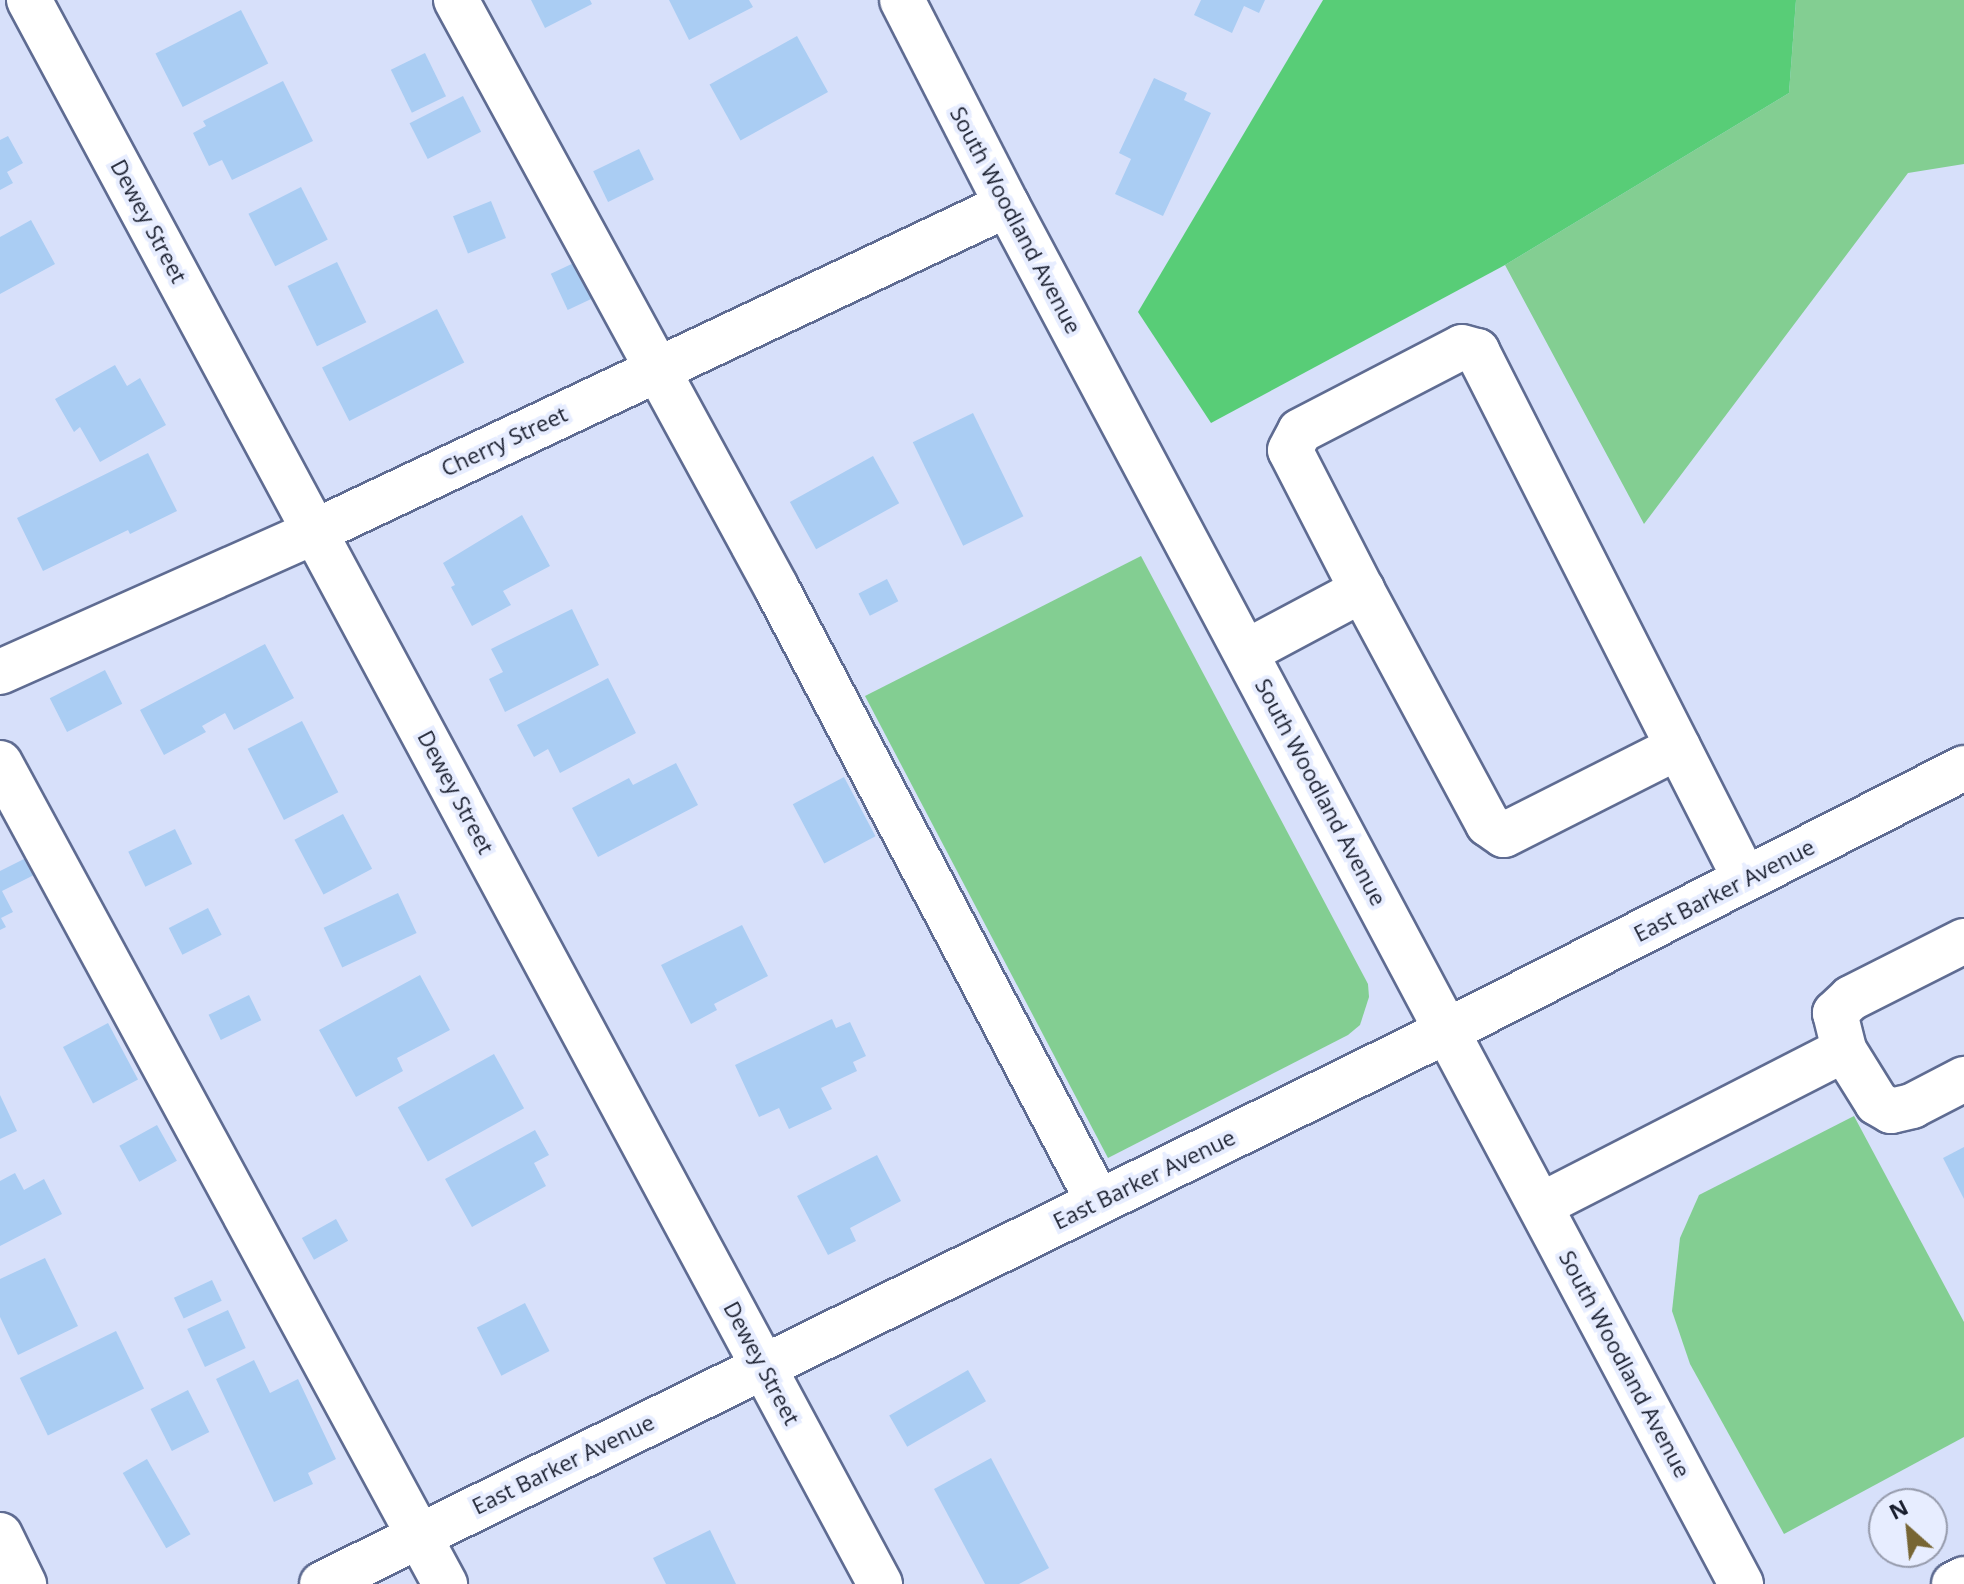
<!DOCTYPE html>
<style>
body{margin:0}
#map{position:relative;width:1964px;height:1584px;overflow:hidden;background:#d7e0fa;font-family:"Open Sans",sans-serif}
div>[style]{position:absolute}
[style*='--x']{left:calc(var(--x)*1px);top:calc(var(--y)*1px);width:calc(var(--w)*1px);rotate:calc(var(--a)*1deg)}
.green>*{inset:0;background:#83ce92}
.forest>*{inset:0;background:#58cd77}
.building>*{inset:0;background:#aacdf3;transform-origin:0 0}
.roads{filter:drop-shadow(2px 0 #5f6c92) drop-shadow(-2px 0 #5f6c92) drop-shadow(0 2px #5f6c92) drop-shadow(0 -2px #5f6c92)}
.minor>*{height:44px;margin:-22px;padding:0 22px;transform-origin:22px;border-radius:22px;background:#fff}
span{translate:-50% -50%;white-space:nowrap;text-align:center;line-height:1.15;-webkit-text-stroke:8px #e7edff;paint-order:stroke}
.street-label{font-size:22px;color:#191e2e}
.north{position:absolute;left:1868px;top:1488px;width:80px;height:80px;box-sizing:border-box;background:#e7edff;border:2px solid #959aab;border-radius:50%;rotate:333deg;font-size:22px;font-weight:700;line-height:32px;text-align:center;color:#191e2e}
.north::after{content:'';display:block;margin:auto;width:28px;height:36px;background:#776533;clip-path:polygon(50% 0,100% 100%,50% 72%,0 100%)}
</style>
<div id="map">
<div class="green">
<div style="clip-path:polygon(1796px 0,1964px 0,1964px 164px,1908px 173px,1644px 524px,1505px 265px,1789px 93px)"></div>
<div style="clip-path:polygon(1141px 556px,1368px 984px,1369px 997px,1360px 1025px,1348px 1035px,1108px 1158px,865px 696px)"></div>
<div style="clip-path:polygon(1854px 1116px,1964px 1322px,1964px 1437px,1784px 1534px,1690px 1364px,1672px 1311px,1680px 1238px,1699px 1195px)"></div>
</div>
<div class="forest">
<div style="clip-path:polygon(1323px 0,1796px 0,1789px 93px,1505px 265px,1211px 423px,1138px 312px)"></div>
</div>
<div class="building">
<div style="clip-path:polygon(531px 0,590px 0,592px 4px,545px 28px)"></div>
<div style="clip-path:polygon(669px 0,749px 0,753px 7px,689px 40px)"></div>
<div style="clip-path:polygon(1201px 0,1265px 0,1259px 13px,1244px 6px,1232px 33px,1194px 15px)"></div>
<div style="left:241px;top:10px;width:60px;height:96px;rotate:63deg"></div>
<div style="left:797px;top:36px;width:64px;height:100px;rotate:61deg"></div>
<div style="left:425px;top:53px;width:48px;height:38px;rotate:64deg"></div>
<div style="clip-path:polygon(1154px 78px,1187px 93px,1184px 100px,1211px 113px,1163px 216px,1115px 194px,1131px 159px,1119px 153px)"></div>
<div style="clip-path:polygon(283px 81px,313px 141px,232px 180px,222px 160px,209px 166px,193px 133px,206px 126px,203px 121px)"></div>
<div style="left:463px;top:96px;width:40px;height:60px;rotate:63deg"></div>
<div style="clip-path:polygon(8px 136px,23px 163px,7px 172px,13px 183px,0 190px,0 140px)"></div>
<div style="left:639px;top:149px;width:34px;height:51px;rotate:64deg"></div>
<div style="left:301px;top:187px;width:59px;height:59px;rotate:63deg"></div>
<div style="left:491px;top:201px;width:40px;height:41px;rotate:68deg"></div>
<div style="clip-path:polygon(31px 220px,55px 264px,0 294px,0 237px)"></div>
<div style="left:578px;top:261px;width:40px;height:30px;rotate:65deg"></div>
<div style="left:337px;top:262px;width:67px;height:55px;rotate:64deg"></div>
<div style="left:437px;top:309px;width:60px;height:129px;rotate:63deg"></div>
<div style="clip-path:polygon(115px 365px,127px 386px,140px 378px,166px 425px,100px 462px,80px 427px,74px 432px,55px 399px)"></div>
<div style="left:973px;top:413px;width:115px;height:67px;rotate:64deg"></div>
<div style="clip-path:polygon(148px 453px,177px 511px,130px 534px,128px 530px,43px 571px,17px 518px)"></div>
<div style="left:873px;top:456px;width:54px;height:95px;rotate:61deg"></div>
<div style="clip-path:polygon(522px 515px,550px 566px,503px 591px,511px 605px,472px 626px,451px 587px,455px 585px,443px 563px)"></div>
<div style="left:887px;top:579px;width:25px;height:32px;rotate:63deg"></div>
<div style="clip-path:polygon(572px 609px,599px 665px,505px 712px,489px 679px,503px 672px,491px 649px)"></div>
<div style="clip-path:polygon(265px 644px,294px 698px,234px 730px,225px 713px,202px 726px,206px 732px,164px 755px,140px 710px)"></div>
<div style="left:105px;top:670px;width:38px;height:62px;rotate:63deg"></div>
<div style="clip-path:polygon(608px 678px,636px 733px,560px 773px,548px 749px,534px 757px,517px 725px)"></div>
<div style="left:302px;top:721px;width:80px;height:61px;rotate:63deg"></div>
<div style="clip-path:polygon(676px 763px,698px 805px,598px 857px,572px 808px,629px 778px,633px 785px)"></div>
<div style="left:844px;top:777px;width:67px;height:58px;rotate:62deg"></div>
<div style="left:343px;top:814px;width:62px;height:55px;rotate:62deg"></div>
<div style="left:175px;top:829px;width:39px;height:52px;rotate:64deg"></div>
<div style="clip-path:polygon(26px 858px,34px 875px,2px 891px,13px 912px,1px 918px,6px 927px,0 930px,0 871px)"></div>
<div style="left:398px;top:893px;width:44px;height:82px;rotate:65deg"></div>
<div style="left:208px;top:908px;width:30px;height:44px;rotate:63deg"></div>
<div style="clip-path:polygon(742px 925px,768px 976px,714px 1004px,717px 1010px,691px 1024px,661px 965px)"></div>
<div style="clip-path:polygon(420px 975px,450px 1030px,397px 1058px,403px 1071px,356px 1097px,319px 1030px)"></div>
<div style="left:249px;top:995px;width:28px;height:45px;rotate:64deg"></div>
<div style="clip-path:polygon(832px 1019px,836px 1028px,850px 1022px,866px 1056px,853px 1062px,857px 1071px,821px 1088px,832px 1109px,789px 1129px,779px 1108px,759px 1117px,735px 1065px)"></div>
<div style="left:108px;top:1023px;width:64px;height:51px;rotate:62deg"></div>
<div style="left:494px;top:1054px;width:62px;height:110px;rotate:61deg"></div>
<div style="clip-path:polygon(0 1095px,17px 1131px,0 1139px)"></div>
<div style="left:157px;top:1125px;width:41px;height:43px;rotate:61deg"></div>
<div style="clip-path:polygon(535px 1130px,549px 1155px,534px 1163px,546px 1186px,472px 1227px,445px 1179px)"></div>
<div style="clip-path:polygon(1964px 1147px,1964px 1199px,1943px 1158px)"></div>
<div style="clip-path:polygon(877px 1155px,901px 1201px,850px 1228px,856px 1241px,828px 1255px,797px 1196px)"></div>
<div style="clip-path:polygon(15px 1173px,24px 1190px,44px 1179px,62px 1214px,0 1246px,0 1181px)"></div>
<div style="left:336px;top:1219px;width:25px;height:39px;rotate:61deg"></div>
<div style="clip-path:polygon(45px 1258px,78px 1326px,18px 1355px,0 1317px,0 1279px)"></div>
<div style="left:212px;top:1280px;width:23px;height:42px;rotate:65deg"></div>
<div style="left:525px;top:1303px;width:54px;height:54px;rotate:63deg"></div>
<div style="left:228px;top:1310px;width:42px;height:45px;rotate:65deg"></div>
<div style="left:116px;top:1331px;width:64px;height:107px;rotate:64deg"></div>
<div style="clip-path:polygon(254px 1360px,270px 1393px,298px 1379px,336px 1459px,308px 1473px,313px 1484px,274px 1502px,216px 1379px)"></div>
<div style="left:968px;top:1370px;width:36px;height:91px;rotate:60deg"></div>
<div style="left:188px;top:1390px;width:47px;height:42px;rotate:63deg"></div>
<div style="clip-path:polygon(991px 1458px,1049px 1568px,1019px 1584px,985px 1584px,934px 1489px)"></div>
<div style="left:147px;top:1459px;width:87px;height:28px;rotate:60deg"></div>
<div style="clip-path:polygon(710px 1530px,736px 1584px,666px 1584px,653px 1558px)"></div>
</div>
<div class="roads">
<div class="minor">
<div style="--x:29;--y:0;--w:1798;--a:61.75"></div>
<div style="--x:456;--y:0;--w:669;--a:61.4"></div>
<div style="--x:776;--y:587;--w:693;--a:62.33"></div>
<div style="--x:902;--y:0;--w:230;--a:62.9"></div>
<div style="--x:1007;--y:205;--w:1562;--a:61.97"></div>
<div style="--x:1362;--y:590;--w:266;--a:61.7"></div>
<div style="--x:1488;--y:824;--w:19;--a:35"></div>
<div style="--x:1504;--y:835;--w:195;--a:-26.8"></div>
<div style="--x:1246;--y:652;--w:132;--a:-28.1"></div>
<div style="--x:1362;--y:590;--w:157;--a:-117.2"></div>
<div style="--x:1290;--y:450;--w:21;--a:-62"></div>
<div style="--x:1300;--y:431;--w:182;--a:-27.4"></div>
<div style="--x:1462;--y:347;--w:16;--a:15"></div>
<div style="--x:1477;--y:351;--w:592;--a:63.09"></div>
<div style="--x:0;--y:672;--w:346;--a:-24"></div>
<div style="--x:316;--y:531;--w:764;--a:-25.26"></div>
<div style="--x:0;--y:763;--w:934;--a:61.54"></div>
<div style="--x:1964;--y:941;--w:127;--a:153.2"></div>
<div style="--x:1851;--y:998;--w:22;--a:137"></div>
<div style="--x:1835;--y:1013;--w:38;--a:76"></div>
<div style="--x:1844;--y:1050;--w:62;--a:58.1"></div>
<div style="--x:1877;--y:1103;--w:16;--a:30"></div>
<div style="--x:1891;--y:1111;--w:22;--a:-13"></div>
<div style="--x:1912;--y:1106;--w:59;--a:-27.4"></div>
<div style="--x:1541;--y:1205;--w:340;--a:-27.1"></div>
<div style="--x:0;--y:1535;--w:55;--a:63.9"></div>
<div style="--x:322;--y:1584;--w:1256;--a:-26.18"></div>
<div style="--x:1449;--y:1030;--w:578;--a:-26.96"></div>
<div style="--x:1954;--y:1584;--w:11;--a:-27"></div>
</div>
</div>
<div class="street-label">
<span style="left:1016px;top:220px;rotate:62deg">South Woodland Avenue</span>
<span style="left:149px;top:221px;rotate:62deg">Dewey Street</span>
<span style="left:504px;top:441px;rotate:-25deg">Cherry Street</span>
<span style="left:456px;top:792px;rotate:62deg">Dewey Street</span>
<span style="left:1321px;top:792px;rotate:62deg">South Woodland Avenue</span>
<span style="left:1724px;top:890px;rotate:-27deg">East Barker Avenue</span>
<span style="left:1144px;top:1179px;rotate:-26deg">East Barker Avenue</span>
<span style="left:762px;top:1363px;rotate:62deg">Dewey Street</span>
<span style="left:1625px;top:1364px;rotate:62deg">South Woodland Avenue</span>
<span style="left:563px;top:1464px;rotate:-26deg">East Barker Avenue</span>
</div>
<div class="north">N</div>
</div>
